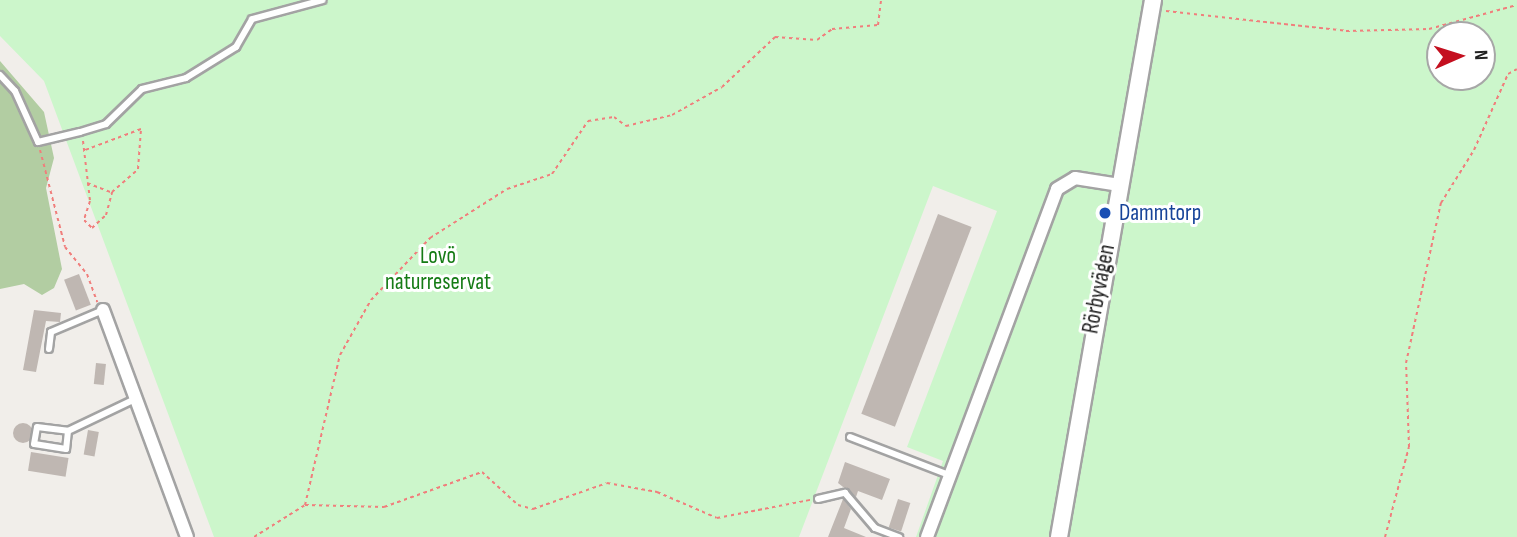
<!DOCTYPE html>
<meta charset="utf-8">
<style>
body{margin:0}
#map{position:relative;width:1517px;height:537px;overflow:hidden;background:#f1eeea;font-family:"Sofia Sans Condensed",sans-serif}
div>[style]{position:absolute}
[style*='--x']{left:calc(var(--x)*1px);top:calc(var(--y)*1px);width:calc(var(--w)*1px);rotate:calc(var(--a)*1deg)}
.forest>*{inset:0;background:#b2cda2}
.park>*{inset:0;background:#ccf6cb}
.building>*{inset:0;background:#bfb7b2;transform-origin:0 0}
.round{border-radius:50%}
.path>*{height:2px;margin-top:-1px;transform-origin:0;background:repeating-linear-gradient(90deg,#f07e7c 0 3.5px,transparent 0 7px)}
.roads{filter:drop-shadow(2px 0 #a3a3a3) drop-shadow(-2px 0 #a3a3a3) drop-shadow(0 2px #a3a3a3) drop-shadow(0 -2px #a3a3a3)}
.service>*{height:6px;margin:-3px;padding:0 3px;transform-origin:3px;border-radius:3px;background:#fff}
.minor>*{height:12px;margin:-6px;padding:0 6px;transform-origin:6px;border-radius:6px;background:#fff}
.tertiary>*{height:16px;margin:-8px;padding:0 8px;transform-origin:8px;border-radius:8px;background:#fff}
.dots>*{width:19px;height:19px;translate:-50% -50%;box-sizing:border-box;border:4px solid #fff;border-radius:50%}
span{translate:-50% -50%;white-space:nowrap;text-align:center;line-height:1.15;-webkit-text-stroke:6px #fff;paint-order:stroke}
.transit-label{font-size:23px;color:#164399}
.left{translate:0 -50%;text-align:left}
.park-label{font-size:23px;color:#157b15}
.street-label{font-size:23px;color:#222}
.north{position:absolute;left:1426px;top:21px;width:70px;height:70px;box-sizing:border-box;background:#fff;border:2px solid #a7a7a7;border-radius:50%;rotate:87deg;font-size:19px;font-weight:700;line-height:28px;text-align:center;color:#222}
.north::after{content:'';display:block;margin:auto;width:24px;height:32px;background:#c40f1f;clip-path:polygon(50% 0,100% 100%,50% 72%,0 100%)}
</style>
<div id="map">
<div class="forest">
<div style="clip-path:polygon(0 61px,44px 112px,54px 158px,46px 188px,62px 269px,54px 288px,42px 295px,24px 284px,0 289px)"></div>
</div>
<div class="park">
<div style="clip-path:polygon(evenodd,0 0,1517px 0,1517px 537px,916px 537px,943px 461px,907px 447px,997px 211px,933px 186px,799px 537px,214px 537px,44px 81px,0 36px,0 0,1440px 35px,1482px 35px,1482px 77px,1440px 77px,1440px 35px)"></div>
</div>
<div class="building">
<div style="left:938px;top:214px;width:36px;height:214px;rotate:21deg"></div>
<div style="left:79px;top:274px;width:33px;height:16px;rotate:69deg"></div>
<div style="clip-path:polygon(34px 310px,61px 313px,60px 322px,46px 321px,36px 372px,23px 370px)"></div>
<div style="left:96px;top:363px;width:10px;height:21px;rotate:6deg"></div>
<div class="round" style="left:13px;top:423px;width:20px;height:20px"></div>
<div style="left:88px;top:430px;width:11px;height:25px;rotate:10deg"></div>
<div style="left:31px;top:452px;width:38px;height:19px;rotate:9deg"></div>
<div style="clip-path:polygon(845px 462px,890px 479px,882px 500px,858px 491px,856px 497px,838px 483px)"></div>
<div style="clip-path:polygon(843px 499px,851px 509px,844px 528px,866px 537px,828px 537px)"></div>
<div style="left:898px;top:499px;width:13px;height:30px;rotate:18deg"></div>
</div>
<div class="path">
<div style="--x:1166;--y:11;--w:181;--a:6.3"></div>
<div style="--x:1346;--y:31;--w:83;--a:-1.4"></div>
<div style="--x:1429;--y:29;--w:91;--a:-15.3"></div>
<div style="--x:83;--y:141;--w:60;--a:83.3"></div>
<div style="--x:90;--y:201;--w:20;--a:108"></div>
<div style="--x:84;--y:220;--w:11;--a:45"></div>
<div style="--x:92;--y:228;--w:19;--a:-43"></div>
<div style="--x:106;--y:215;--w:24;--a:-75"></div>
<div style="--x:112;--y:192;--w:35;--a:-41"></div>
<div style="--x:138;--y:169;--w:40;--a:-85.7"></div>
<div style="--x:141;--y:129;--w:60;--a:159.4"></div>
<div style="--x:40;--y:150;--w:100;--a:75.5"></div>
<div style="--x:65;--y:247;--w:35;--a:51"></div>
<div style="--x:87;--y:274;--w:30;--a:70"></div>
<div style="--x:87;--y:183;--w:26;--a:21"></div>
<div style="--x:305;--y:505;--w:154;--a:-76.9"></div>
<div style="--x:340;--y:355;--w:63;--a:-60.6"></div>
<div style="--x:371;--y:300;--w:86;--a:-46.4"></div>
<div style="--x:430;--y:238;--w:91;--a:-32.5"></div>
<div style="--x:507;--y:189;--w:47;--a:-18.4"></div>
<div style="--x:552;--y:174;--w:64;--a:-55.8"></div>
<div style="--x:588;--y:121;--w:26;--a:-9"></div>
<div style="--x:614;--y:117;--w:15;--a:37"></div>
<div style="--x:626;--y:126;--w:47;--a:-13.4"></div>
<div style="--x:672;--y:115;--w:57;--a:-29.2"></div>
<div style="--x:722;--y:87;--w:73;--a:-43.3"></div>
<div style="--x:775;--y:37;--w:42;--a:4.1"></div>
<div style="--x:817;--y:40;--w:19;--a:-36"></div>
<div style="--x:832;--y:29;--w:46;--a:-5"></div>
<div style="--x:878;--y:25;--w:25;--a:-83"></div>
<div style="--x:254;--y:537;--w:60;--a:-32.1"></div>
<div style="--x:305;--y:505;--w:79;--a:1.5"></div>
<div style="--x:384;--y:507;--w:104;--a:-19.7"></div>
<div style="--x:482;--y:472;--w:49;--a:42.5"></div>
<div style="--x:518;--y:505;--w:16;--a:15"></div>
<div style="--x:533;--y:509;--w:78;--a:-19.4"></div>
<div style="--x:607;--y:483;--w:51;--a:10.2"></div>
<div style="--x:657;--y:492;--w:65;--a:23.4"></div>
<div style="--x:717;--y:518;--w:95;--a:-11"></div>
<div style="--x:1385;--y:537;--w:93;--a:-75.1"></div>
<div style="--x:1409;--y:447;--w:84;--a:-92"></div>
<div style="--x:1406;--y:363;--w:164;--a:-77.7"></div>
<div style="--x:1441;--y:203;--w:62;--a:-58.1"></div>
<div style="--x:1474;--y:150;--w:83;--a:-65.9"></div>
<div style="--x:1508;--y:74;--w:10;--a:-29"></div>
</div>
<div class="roads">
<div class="service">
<div style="--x:0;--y:75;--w:22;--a:47"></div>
<div style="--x:15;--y:91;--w:56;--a:65.7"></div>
<div style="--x:38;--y:142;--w:43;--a:-13.4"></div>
<div style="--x:80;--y:132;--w:27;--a:-17"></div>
<div style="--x:106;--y:124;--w:50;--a:-44.2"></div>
<div style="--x:142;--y:89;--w:45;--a:-14"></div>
<div style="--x:186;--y:78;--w:59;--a:-31.8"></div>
<div style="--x:236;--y:47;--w:32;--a:-60"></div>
<div style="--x:252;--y:19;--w:73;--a:-15"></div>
<div style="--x:49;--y:349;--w:17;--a:-83"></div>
<div style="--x:51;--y:332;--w:56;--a:-22.9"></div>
<div style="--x:68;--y:431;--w:18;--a:96"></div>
<div style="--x:66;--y:449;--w:32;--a:-171"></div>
<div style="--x:34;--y:444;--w:17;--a:-80"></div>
<div style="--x:37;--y:427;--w:31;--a:7"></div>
<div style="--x:68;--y:431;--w:72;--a:-25.5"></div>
<div style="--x:850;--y:437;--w:106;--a:21"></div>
<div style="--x:818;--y:499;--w:28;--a:-13"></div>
<div style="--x:845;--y:493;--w:46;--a:49.4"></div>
<div style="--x:875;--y:528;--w:26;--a:21"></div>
</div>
<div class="minor">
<div style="--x:103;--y:310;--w:242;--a:69.7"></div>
<div style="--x:927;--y:537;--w:371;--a:-69.5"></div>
<div style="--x:1057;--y:189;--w:21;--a:-31"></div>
<div style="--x:1075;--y:178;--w:45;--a:9"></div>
</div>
<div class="tertiary">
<div style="--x:1059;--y:537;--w:545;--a:-80.07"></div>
</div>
</div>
<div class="dots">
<div style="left:1105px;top:213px;background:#1a4fb4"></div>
</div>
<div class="transit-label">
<span class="left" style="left:1119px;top:213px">Dammtorp</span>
</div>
<div class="park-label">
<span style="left:438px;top:269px">Lovö<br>naturreservat</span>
</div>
<div class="street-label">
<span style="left:1099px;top:289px;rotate:-79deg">Rörbyvägen</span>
</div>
<div class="north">N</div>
</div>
